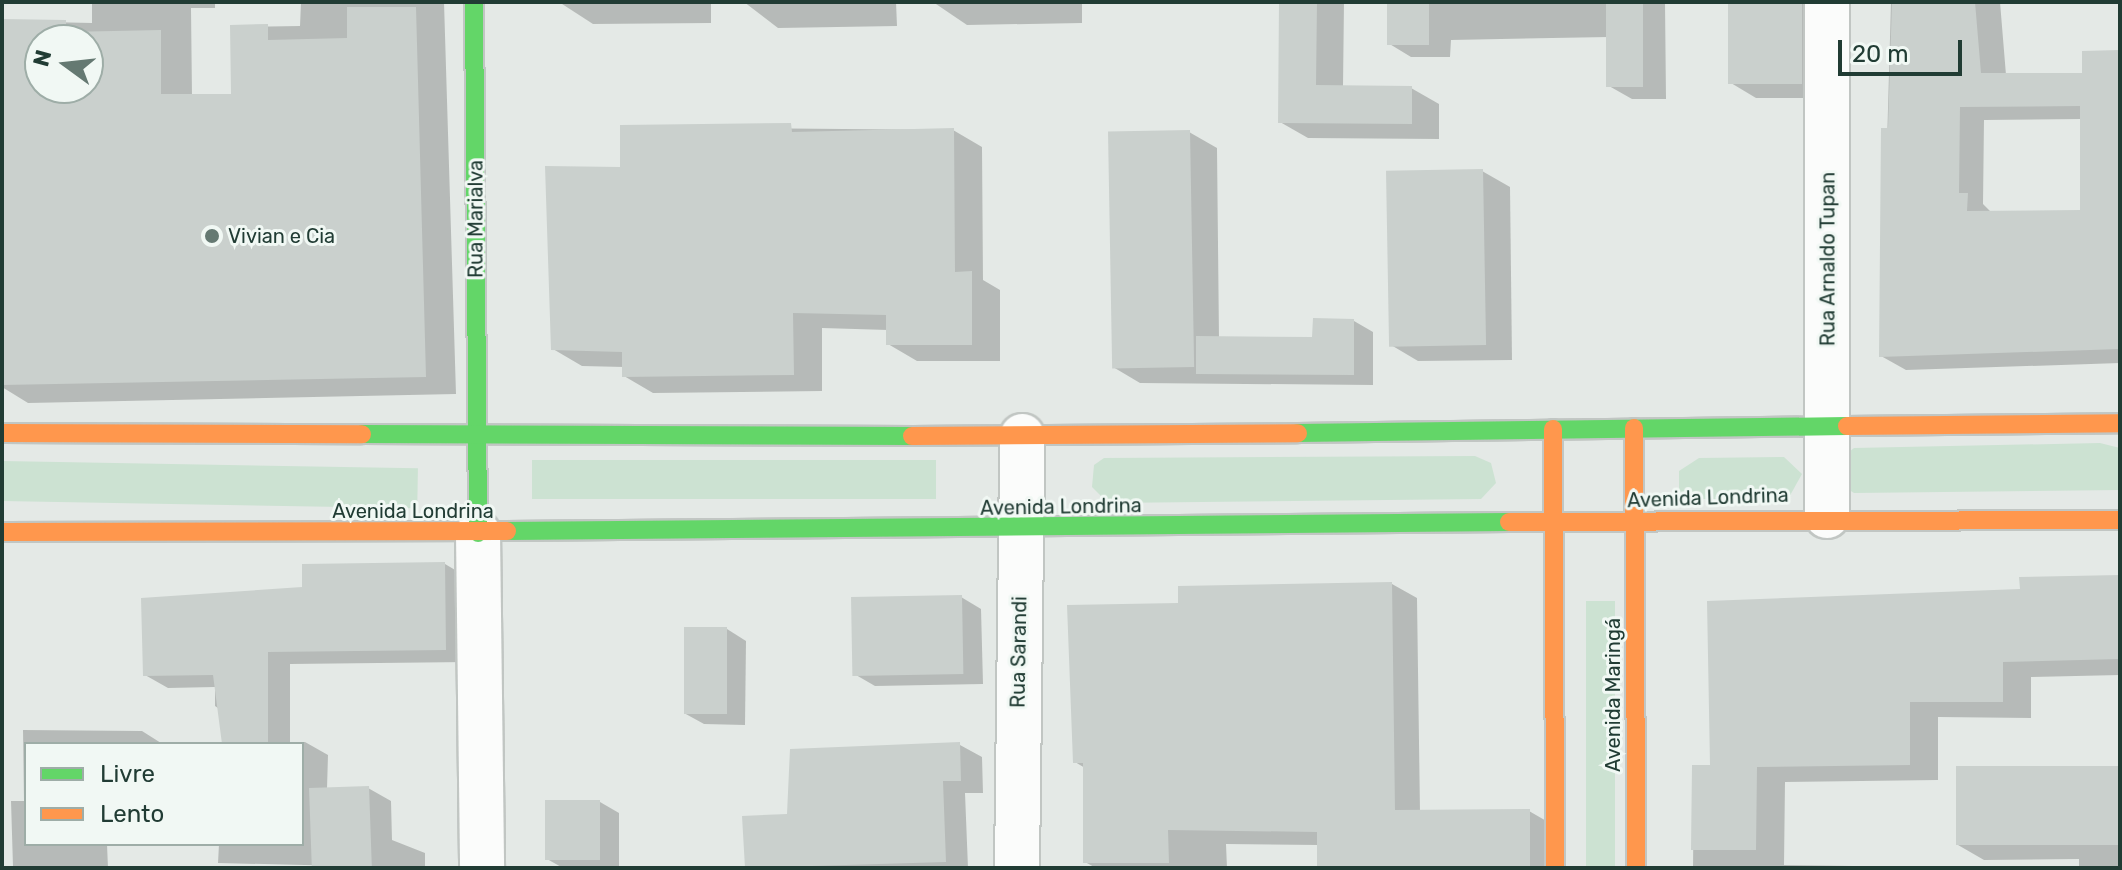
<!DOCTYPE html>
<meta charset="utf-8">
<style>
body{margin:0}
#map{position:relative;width:2122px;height:870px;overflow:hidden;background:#e4e9e6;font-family:Rubik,sans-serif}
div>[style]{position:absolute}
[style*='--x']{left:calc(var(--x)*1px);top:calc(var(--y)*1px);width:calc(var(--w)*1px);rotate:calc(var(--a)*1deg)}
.green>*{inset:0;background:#cce2d2;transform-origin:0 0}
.shadow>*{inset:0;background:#0003}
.building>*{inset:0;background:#cad0cd;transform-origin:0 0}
.roads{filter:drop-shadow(2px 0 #c1c6c3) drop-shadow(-2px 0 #c1c6c3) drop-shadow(0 2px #c1c6c3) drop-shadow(0 -2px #c1c6c3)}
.street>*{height:44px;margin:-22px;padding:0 22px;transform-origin:22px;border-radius:22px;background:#fbfcfb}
.fast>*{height:18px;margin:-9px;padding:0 9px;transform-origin:9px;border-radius:9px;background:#63d668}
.slow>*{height:18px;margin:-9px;padding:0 9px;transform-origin:9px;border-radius:9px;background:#ff974d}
.dots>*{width:22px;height:22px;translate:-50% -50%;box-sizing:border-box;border:4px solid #f1f8f4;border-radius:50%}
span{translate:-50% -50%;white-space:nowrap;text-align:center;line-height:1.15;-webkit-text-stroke:6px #f1f8f4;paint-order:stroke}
.street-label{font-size:20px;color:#213c34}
.poi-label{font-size:20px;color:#213c34}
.left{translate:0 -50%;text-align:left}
.frame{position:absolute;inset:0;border:4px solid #213c34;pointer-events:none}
.legend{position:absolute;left:24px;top:742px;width:280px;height:104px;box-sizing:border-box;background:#f1f8f4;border:2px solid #9eada7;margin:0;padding:10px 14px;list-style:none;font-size:24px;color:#213c34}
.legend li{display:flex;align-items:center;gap:16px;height:40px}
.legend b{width:40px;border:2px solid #9eada7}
.north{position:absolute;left:24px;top:24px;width:80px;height:80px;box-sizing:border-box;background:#f1f8f4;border:2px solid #9eada7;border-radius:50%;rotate:285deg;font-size:22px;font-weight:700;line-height:32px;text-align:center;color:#213c34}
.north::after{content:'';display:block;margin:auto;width:28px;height:36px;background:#657972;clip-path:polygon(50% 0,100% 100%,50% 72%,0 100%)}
.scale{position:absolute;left:1838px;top:40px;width:124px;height:36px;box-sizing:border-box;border:4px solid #213c34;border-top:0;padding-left:10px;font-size:24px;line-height:28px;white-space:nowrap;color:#213c34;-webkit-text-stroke:6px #f1f8f4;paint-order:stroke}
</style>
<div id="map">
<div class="green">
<div style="clip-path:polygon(2100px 443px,2120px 448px,2120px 490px,1854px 493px,1843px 486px,1845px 455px,1854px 448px)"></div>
<div style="clip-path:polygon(1475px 456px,1491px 463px,1496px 483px,1481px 499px,1108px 503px,1092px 487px,1094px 465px,1104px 458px)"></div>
<div style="clip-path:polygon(1784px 457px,1802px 474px,1788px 499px,1688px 499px,1679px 492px,1679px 471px,1699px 458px)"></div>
<div style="left:532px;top:460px;width:404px;height:39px"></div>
<div style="left:2px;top:461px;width:416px;height:40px;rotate:1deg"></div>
<div style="left:1586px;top:601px;width:29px;height:267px"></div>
</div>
<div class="shadow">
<div style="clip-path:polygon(evenodd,92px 2px,215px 2px,215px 8px,191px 8px,192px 96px,233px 96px,232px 27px,300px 26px,301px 2px,444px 2px,456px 394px,28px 403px,2px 387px,2px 21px,92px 23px,92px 2px,40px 40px,88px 40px,88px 88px,40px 88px,40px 40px)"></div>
<div style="clip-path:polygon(711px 2px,711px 23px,593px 24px,559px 2px)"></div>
<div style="clip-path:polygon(744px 2px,896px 2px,897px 26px,778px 28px)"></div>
<div style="clip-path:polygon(933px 2px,1082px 2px,1082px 23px,967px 25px)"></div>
<div style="clip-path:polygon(1281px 2px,1344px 2px,1343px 87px,1411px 88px,1439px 104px,1439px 139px,1308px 138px,1280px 122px)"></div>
<div style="clip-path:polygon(1389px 2px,1665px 2px,1666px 99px,1632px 99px,1609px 86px,1609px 37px,1451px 40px,1450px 57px,1411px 57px,1388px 43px)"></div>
<div style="clip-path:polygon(1732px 2px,1834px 2px,1828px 98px,1756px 98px,1731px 83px)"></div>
<div style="clip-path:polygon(evenodd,1891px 2px,2000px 2px,2006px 75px,2084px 75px,2120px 52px,2120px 363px,1906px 370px,1881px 356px,1891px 2px,2082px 119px,2082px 212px,1992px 213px,1983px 204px,1984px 120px,2082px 119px)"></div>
<div style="clip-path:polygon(622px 127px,953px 130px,982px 147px,983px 280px,1000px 290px,1000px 361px,917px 361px,888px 344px,888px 330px,822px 328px,822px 391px,653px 393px,624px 376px,624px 367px,582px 366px,553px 349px,622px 169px)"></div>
<div style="clip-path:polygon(1189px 132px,1217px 148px,1219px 338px,1314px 339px,1354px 321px,1373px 332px,1373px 385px,1140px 383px,1113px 367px)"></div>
<div style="clip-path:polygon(1482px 171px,1510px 187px,1512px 360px,1418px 361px,1391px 345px)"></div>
<div style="clip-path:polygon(445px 564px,467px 577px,468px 662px,290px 664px,290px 742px,305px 742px,328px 755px,327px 789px,368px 788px,391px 801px,392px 840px,425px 853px,425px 868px,218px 863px,219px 844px,302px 844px,302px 744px,223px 744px,224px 712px,215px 706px,215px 687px,168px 688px,145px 675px,304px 589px)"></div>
<div style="clip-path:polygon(2120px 581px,2120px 675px,2031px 677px,2031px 718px,1938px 717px,1938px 780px,1785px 782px,1784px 865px,1993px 868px,1693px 868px,1694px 767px,1712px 767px,2022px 591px)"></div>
<div style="clip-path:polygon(1392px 584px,1417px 598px,1420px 812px,1529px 811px,1555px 826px,1558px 868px,1319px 868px,1319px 845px,1226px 844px,1227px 868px,1096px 868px,1085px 862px,1085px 768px,1075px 762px,1180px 605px)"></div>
<div style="clip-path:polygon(961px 597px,981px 609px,983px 684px,875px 686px,856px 675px)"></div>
<div style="clip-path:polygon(727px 629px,746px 641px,745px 725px,704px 724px,684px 713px)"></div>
<div style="clip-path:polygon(23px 730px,142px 731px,161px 743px,26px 744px,26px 844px,107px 844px,108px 868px,13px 867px,11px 801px,24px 801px)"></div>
<div style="clip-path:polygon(960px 745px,982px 757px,983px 793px,965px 793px,968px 868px,747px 867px,789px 816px)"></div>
<div style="clip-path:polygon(2120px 768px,2120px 868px,2079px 868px,2079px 859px,1984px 860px,1958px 845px)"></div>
<div style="clip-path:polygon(600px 802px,619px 813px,619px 868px,563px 868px,547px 859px)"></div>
</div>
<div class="building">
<div style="clip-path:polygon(1279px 2px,1317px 2px,1316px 85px,1412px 86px,1412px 124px,1278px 123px)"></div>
<div style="left:1387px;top:2px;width:42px;height:43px"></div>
<div style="left:1606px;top:2px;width:37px;height:85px"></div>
<div style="left:1728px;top:2px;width:74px;height:82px"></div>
<div style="clip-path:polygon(evenodd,1892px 2px,1975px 2px,1981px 73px,2082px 73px,2082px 51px,2120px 50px,2120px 349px,1879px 357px,1881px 128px,1888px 128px,1892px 2px,2080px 106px,2080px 210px,1967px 211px,1968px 193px,1959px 193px,1960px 107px,2080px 106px)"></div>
<div style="clip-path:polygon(evenodd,347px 7px,416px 7px,426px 377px,2px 385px,2px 19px,66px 20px,66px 32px,161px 30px,161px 94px,231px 94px,230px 25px,268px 24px,268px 40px,347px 38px,347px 7px,40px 40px,88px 40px,88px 88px,40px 88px,40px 40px)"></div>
<div style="clip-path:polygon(791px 123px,792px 132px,954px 128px,955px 272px,972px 271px,972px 345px,886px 345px,886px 315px,793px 313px,794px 375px,622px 377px,622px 352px,551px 350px,545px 166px,620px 167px,620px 125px)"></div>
<div style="left:1190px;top:130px;width:237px;height:82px;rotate:89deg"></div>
<div style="left:1483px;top:169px;width:176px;height:97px;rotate:89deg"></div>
<div style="clip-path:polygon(1313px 318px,1354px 319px,1354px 375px,1196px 374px,1196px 336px,1312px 337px)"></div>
<div style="clip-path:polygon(445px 562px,446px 650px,268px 652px,268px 744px,222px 744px,213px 675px,143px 676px,141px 598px,302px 587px,302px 564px)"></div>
<div style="clip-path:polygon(2120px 575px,2120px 659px,2003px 662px,2003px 702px,1910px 702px,1910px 765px,1757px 767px,1756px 850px,1691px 850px,1692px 765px,1710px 765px,1707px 601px,2020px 589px,2019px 577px)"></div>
<div style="clip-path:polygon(1392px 582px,1395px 810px,1530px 809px,1530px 868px,1317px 868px,1317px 832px,1168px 830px,1169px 863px,1083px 863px,1083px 763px,1073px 763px,1067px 605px,1178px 603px,1178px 586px)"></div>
<div style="left:962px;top:595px;width:79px;height:111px;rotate:89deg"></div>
<div style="left:684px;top:627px;width:43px;height:87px"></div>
<div style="clip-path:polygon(960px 742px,961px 781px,943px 781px,946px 862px,745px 868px,742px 816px,787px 814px,790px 749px)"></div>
<div style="left:2120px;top:766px;width:79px;height:164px;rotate:90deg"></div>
<div style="left:369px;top:786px;width:82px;height:60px;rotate:88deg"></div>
<div style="left:545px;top:800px;width:55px;height:60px"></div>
</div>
<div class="roads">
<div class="street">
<div style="--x:1827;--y:2;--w:514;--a:90"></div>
<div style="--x:478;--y:533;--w:335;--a:89.3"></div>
<div style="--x:1017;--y:868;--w:432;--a:-89.3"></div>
</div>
<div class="fast">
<div style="--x:474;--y:2;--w:531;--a:89.57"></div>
<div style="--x:1298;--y:433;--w:549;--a:-0.73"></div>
<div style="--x:362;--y:434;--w:550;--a:0.21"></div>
<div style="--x:507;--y:531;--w:1002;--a:-0.51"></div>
</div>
<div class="slow">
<div style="--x:1847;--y:426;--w:273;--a:-0.6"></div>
<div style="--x:1634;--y:428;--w:440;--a:89.7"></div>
<div style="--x:1553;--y:429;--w:439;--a:89.7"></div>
<div style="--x:2;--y:433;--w:360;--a:0.2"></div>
<div style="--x:912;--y:436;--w:386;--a:-0.4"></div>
<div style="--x:1509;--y:522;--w:611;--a:-0.19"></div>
<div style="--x:2;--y:532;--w:505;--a:-0.11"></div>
</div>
</div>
<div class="dots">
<div style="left:212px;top:236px;background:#657972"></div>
</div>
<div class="street-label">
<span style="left:476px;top:219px;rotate:-90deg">Rua Marialva</span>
<span style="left:1828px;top:259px;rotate:-90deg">Rua Arnaldo Tupan</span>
<span style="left:1708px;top:498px;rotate:-2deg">Avenida Londrina</span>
<span style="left:1061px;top:507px;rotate:-1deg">Avenida Londrina</span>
<span style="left:413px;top:511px">Avenida Londrina</span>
<span style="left:1019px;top:652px;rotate:-89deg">Rua Sarandi</span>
<span style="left:1613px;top:695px;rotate:-90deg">Avenida Maringá</span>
</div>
<div class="poi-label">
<span class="left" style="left:228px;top:236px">Vivian e Cia</span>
</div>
<div class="frame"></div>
<ul class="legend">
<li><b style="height:10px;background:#63d668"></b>Livre</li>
<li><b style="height:10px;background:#ff974d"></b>Lento</li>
</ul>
<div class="north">N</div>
<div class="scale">20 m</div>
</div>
